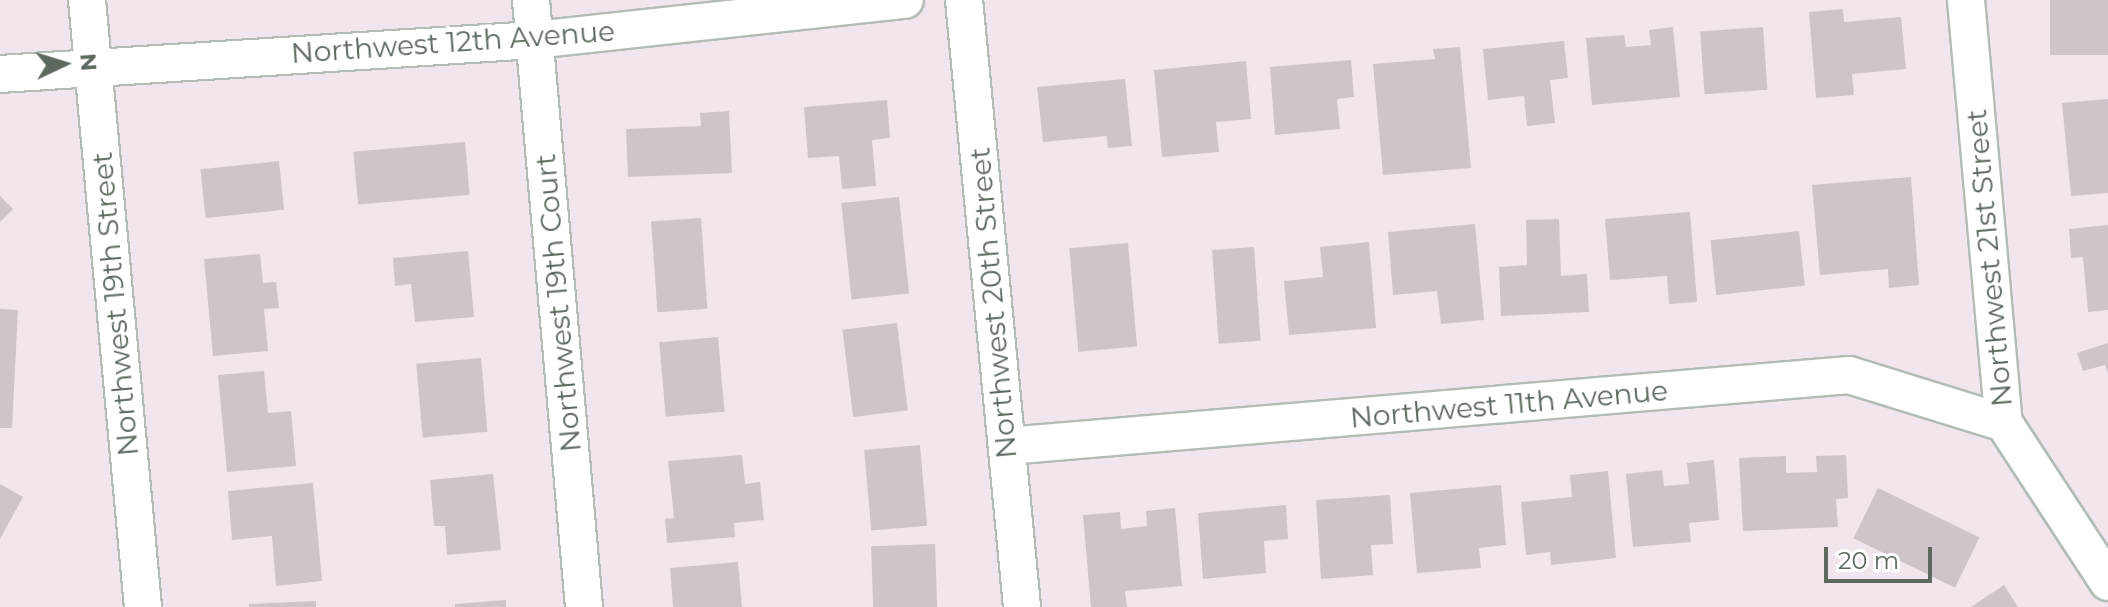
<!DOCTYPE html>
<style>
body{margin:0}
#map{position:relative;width:2108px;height:607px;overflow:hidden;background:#f1e6ed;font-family:Montserrat,sans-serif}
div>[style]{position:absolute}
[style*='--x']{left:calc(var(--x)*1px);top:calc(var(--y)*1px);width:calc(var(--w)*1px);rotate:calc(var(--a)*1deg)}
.building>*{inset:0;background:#cec4cc;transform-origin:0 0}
.roads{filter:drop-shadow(2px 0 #b3bcb5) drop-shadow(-2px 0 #b3bcb5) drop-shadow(0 2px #b3bcb5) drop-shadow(0 -2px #b3bcb5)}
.minor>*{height:36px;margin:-18px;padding:0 18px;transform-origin:18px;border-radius:18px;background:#fff}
span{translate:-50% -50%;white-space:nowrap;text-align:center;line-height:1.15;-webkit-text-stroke:8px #fff;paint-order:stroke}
.street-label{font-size:28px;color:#5d685e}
.north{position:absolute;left:24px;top:24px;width:80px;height:80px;-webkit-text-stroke:6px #fff;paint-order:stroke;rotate:86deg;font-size:22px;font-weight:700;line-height:32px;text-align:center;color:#5d685e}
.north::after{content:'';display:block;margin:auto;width:28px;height:36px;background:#5d685e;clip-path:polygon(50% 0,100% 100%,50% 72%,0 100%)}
.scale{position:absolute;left:1824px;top:547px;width:108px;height:36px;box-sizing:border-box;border:4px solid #5d685e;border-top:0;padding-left:10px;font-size:24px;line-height:28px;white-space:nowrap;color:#5d685e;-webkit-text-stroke:6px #fff;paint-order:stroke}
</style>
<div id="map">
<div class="building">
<div style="left:2050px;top:0;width:58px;height:55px"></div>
<div style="clip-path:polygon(1843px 9px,1844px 22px,1901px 17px,1906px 69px,1852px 74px,1854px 95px,1816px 98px,1809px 12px)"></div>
<div style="clip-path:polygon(1673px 27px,1680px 97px,1592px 105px,1586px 38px,1624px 35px,1626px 47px,1651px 45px,1649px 30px)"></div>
<div style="left:1763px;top:27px;width:63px;height:63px;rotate:86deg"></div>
<div style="clip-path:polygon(1564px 41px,1568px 78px,1550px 80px,1555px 123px,1527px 126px,1524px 96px,1488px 100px,1483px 49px)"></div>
<div style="clip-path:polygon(1460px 47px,1471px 168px,1383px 175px,1373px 64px,1435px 59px,1433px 49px)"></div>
<div style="clip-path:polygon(1351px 60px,1354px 97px,1337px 99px,1340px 129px,1275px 135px,1270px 67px)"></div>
<div style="clip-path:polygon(1246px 61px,1251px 119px,1216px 122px,1219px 152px,1162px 157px,1154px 70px)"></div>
<div style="clip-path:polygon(1125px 79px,1132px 146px,1108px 148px,1107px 136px,1043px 142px,1037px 87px)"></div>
<div style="clip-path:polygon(2108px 99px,2108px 193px,2071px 196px,2062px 103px)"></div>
<div style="clip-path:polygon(887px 100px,890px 138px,872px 140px,876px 186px,842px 189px,839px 156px,808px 158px,804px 107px)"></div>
<div style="clip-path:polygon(729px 111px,732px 173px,628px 177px,626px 129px,701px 126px,700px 113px)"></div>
<div style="left:465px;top:142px;width:53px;height:112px;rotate:85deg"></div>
<div style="left:279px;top:161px;width:49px;height:79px;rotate:84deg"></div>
<div style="clip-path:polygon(1911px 177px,1919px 285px,1889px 288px,1888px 269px,1820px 275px,1812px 185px)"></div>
<div style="clip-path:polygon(0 196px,13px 209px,0 222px)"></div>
<div style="left:899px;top:197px;width:97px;height:58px;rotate:84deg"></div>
<div style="clip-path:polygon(1690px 212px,1697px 302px,1669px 304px,1667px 276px,1610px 280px,1605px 219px)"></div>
<div style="left:701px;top:218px;width:91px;height:50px;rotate:86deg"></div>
<div style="clip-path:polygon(1559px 219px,1561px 276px,1587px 274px,1589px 312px,1501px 316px,1499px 267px,1527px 265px,1526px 220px)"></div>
<div style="clip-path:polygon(1475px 224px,1484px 320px,1441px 324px,1437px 291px,1393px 295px,1388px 232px)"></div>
<div style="clip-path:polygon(2108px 225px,2108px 310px,2088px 312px,2083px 257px,2071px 258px,2069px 229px)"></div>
<div style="left:1799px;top:231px;width:55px;height:89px;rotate:84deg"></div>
<div style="clip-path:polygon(1369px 242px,1376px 328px,1289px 335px,1284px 281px,1323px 277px,1320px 247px)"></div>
<div style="left:1128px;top:243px;width:104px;height:59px;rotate:85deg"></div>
<div style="left:1254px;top:247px;width:94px;height:42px;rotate:86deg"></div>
<div style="clip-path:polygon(468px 251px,474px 317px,415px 322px,411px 284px,395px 286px,393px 258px)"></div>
<div style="clip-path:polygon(260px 254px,263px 283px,276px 282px,279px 308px,264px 309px,268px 351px,213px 356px,204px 259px)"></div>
<div style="clip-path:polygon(0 309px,18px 310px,12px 428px,0 428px)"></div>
<div style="left:897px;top:323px;width:88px;height:55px;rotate:83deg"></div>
<div style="left:718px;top:337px;width:75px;height:59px;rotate:85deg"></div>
<div style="clip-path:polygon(2108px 343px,2108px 373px,2105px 365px,2083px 371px,2077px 353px)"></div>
<div style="left:481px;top:358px;width:74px;height:65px;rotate:85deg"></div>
<div style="clip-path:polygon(264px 371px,268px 413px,291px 411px,296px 466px,227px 472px,218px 375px)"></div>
<div style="left:920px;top:445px;width:81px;height:56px;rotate:85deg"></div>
<div style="clip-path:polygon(742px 455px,745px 484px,760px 482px,764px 520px,734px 523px,735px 537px,667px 543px,665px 519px,674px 518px,668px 461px)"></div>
<div style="clip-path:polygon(1846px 455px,1848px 498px,1836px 499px,1838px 527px,1743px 531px,1739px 458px,1786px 456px,1786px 473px,1817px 472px,1816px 456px)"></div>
<div style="clip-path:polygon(1714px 460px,1719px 520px,1689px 523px,1691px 542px,1633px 547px,1626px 474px,1662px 470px,1664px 486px,1689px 484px,1687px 463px)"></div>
<div style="clip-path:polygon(1608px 471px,1616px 558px,1551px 565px,1550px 552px,1526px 555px,1521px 502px,1572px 497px,1570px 475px)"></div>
<div style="clip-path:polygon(493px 474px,501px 550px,447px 555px,445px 526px,434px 526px,430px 480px)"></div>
<div style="clip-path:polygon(313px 483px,322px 581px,276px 586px,272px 536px,232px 540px,228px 491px)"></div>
<div style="clip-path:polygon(0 484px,23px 497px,0 539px)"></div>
<div style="clip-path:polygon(1501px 485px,1506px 545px,1479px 548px,1481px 568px,1417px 573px,1410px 493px)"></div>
<div style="left:1878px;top:488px;width:113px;height:56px;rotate:26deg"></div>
<div style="clip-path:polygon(1390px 495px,1393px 544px,1371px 545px,1373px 575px,1321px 579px,1316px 500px)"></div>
<div style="clip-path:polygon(1286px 505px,1288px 539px,1264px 541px,1266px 573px,1203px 579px,1198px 513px)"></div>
<div style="clip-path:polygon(1175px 508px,1182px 586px,1125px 591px,1127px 607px,1091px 607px,1083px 515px,1120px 512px,1121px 529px,1147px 526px,1146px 511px)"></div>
<div style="left:935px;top:544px;width:63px;height:64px;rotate:88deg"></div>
<div style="clip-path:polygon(738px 562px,742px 607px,673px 607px,670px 568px)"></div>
<div style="clip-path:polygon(2004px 585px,2018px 607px,1971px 607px)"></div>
<div style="clip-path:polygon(506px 600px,506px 607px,455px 607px,455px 604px)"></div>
<div style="clip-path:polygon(316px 601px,316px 607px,249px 607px,249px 604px)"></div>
</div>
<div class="roads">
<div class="minor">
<div style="--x:87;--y:0;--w:610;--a:84.73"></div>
<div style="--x:531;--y:0;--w:609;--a:85.01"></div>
<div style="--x:964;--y:0;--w:610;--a:84.54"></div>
<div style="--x:1966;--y:0;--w:425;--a:84.9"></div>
<div style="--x:2004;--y:423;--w:190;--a:56.8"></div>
<div style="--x:0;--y:74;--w:536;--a:-3.64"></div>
<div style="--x:535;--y:40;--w:372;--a:-6.2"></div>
<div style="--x:1007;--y:446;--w:845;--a:-4.82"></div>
<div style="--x:1849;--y:375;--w:162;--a:17.2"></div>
</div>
</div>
<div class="street-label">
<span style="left:453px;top:42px;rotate:-4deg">Northwest 12th Avenue</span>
<span style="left:1989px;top:258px;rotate:-95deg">Northwest 21st Street</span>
<span style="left:558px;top:303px;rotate:-95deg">Northwest 19th Court</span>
<span style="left:993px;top:303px;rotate:-95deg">Northwest 20th Street</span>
<span style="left:115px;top:304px;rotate:-95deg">Northwest 19th Street</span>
<span style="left:1509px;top:404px;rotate:-5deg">Northwest 11th Avenue</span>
</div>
<div class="north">N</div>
<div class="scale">20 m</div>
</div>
